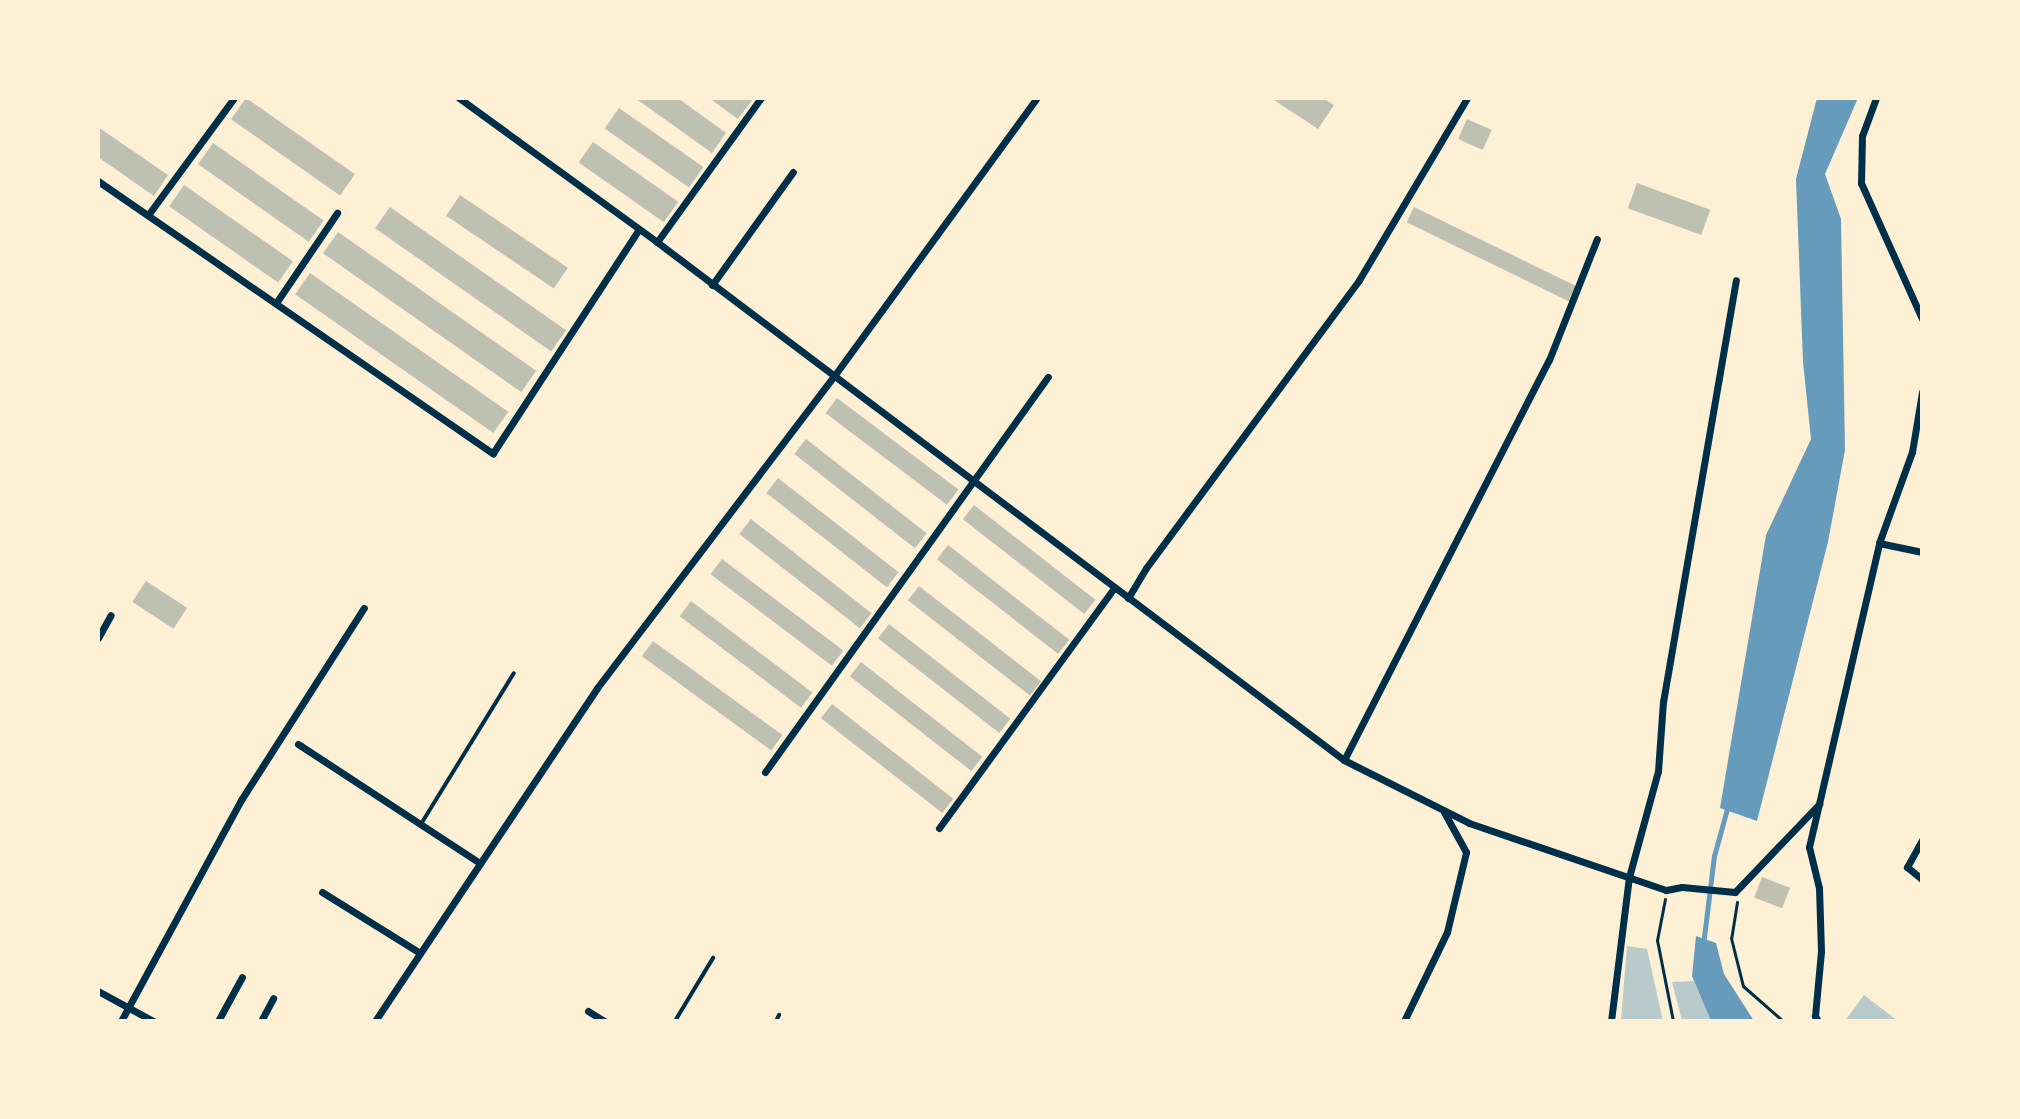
<!DOCTYPE html>
<style>
body{margin:0}
#map{position:relative;width:2020px;height:1119px;overflow:hidden;background:#fdf0d5;font-family:"Space Grotesk",sans-serif}
div>[style]{position:absolute}
[style*='--x']{left:calc(var(--x)*1px);top:calc(var(--y)*1px);width:calc(var(--w)*1px);rotate:calc(var(--a)*1deg)}
.green>*{inset:0;background:#b9caca}
.water>*{inset:0;background:#669bbc}
.stream>*{height:5px;margin:-2.5px;padding:0 2.5px;transform-origin:2.5px;border-radius:2.5px;background:#669bbc}
.building>*{inset:0;background:#bec0b2;transform-origin:0 0}
.path>*{height:3px;margin:-1.5px;padding:0 1.5px;transform-origin:1.5px;border-radius:1.5px;background:#003049}
.service>*{height:4px;margin:-2px;padding:0 2px;transform-origin:2px;border-radius:2px;background:#003049}
.minor>*{height:7px;margin:-3.5px;padding:0 3.5px;transform-origin:3.5px;border-radius:3.5px;background:#003049}
span{translate:-50% -50%;white-space:nowrap;text-align:center;line-height:1.15;-webkit-text-stroke:6px #fdf0d5;paint-order:stroke}
.frame{position:absolute;inset:0;border:100px solid #fdf0d5;pointer-events:none}
</style>
<div id="map">
<div class="green">
<div style="clip-path:polygon(1627px 946px,1647px 949px,1663px 1021px,1621px 1021px)"></div>
<div style="clip-path:polygon(1694px 981px,1711px 1021px,1682px 1021px,1672px 982px)"></div>
<div style="clip-path:polygon(1864px 995px,1898px 1021px,1845px 1021px)"></div>
</div>
<div class="water">
<div style="clip-path:polygon(1817px 98px,1858px 98px,1825px 174px,1841px 219px,1845px 450px,1828px 542px,1757px 821px,1720px 808px,1766px 535px,1811px 439px,1803px 362px,1796px 179px)"></div>
<div style="clip-path:polygon(1696px 936px,1716px 943px,1724px 974px,1754px 1021px,1711px 1021px,1692px 976px)"></div>
</div>
<div class="stream">
<div style="--x:1703;--y:945;--w:90;--a:-83"></div>
<div style="--x:1714;--y:856;--w:53;--a:-74.6"></div>
</div>
<div class="building">
<div style="left:246px;top:98px;width:133px;height:26px;rotate:35deg"></div>
<div style="clip-path:polygon(635px 98px,678px 98px,726px 133px,712px 153px)"></div>
<div style="clip-path:polygon(709px 98px,751px 98px,753px 99px,738px 119px)"></div>
<div style="clip-path:polygon(1271px 98px,1323px 98px,1334px 105px,1318px 129px)"></div>
<div style="left:619px;top:108px;width:103px;height:25px;rotate:35deg"></div>
<div style="left:1467px;top:119px;width:27px;height:22px;rotate:24deg"></div>
<div style="clip-path:polygon(98px 127px,168px 175px,154px 196px,98px 157px)"></div>
<div style="left:593px;top:142px;width:104px;height:25px;rotate:35deg"></div>
<div style="left:213px;top:143px;width:135px;height:26px;rotate:35deg"></div>
<div style="left:1637px;top:183px;width:78px;height:27px;rotate:20deg"></div>
<div style="left:184px;top:185px;width:133px;height:26px;rotate:35deg"></div>
<div style="left:460px;top:195px;width:130px;height:25px;rotate:34deg"></div>
<div style="left:390px;top:207px;width:215px;height:26px;rotate:35deg"></div>
<div style="left:1414px;top:207px;width:181px;height:17px;rotate:26deg"></div>
<div style="left:338px;top:232px;width:242px;height:26px;rotate:35deg"></div>
<div style="left:310px;top:273px;width:242px;height:26px;rotate:35deg"></div>
<div style="left:837px;top:398px;width:152px;height:19px;rotate:37deg"></div>
<div style="left:806px;top:439px;width:153px;height:19px;rotate:38deg"></div>
<div style="left:778px;top:478px;width:153px;height:19px;rotate:38deg"></div>
<div style="left:974px;top:505px;width:154px;height:18px;rotate:38deg"></div>
<div style="left:751px;top:519px;width:153px;height:19px;rotate:38deg"></div>
<div style="left:948px;top:545px;width:154px;height:18px;rotate:38deg"></div>
<div style="left:722px;top:559px;width:152px;height:19px;rotate:37deg"></div>
<div style="left:146px;top:581px;width:49px;height:25px;rotate:33deg"></div>
<div style="left:919px;top:586px;width:155px;height:18px;rotate:38deg"></div>
<div style="left:691px;top:601px;width:152px;height:19px;rotate:37deg"></div>
<div style="left:889px;top:624px;width:154px;height:18px;rotate:38deg"></div>
<div style="left:653px;top:641px;width:160px;height:19px;rotate:36deg"></div>
<div style="left:861px;top:662px;width:154px;height:18px;rotate:38deg"></div>
<div style="left:832px;top:704px;width:154px;height:18px;rotate:38deg"></div>
<div style="left:1762px;top:877px;width:30px;height:22px;rotate:21deg"></div>
</div>
<div class="path">
<div style="--x:1665;--y:899;--w:42;--a:101"></div>
<div style="--x:1657;--y:940;--w:83;--a:78.8"></div>
<div style="--x:1737;--y:902;--w:36;--a:99"></div>
<div style="--x:1731;--y:938;--w:49;--a:76"></div>
<div style="--x:1743;--y:986;--w:53;--a:41.2"></div>
</div>
<div class="service">
<div style="--x:421;--y:824;--w:177;--a:-58.4"></div>
<div style="--x:675;--y:1021;--w:74;--a:-58.9"></div>
<div style="--x:776;--y:1021;--w:7;--a:-63"></div>
</div>
<div class="minor">
<div style="--x:459;--y:98;--w:245;--a:36"></div>
<div style="--x:657;--y:242;--w:860;--a:37.02"></div>
<div style="--x:1344;--y:760;--w:140;--a:26.7"></div>
<div style="--x:1469;--y:823;--w:208;--a:18.8"></div>
<div style="--x:1666;--y:890;--w:16;--a:-11"></div>
<div style="--x:1682;--y:887;--w:53;--a:5.4"></div>
<div style="--x:1735;--y:892;--w:122;--a:-46.3"></div>
<div style="--x:1876;--y:98;--w:40;--a:110.2"></div>
<div style="--x:1862;--y:136;--w:47;--a:91.2"></div>
<div style="--x:1861;--y:183;--w:149;--a:65.8"></div>
<div style="--x:98;--y:181;--w:480;--a:34.6"></div>
<div style="--x:493;--y:453;--w:267;--a:-56.9"></div>
<div style="--x:148;--y:215;--w:145;--a:-53.7"></div>
<div style="--x:657;--y:242;--w:178;--a:-54.2"></div>
<div style="--x:712;--y:285;--w:139;--a:-54.4"></div>
<div style="--x:276;--y:303;--w:109;--a:-55.9"></div>
<div style="--x:1879;--y:543;--w:44;--a:11.8"></div>
<div style="--x:1128;--y:598;--w:35;--a:-59"></div>
<div style="--x:1146;--y:568;--w:358;--a:-53.5"></div>
<div style="--x:1359;--y:280;--w:212;--a:-59.3"></div>
<div style="--x:98;--y:638;--w:26;--a:-61"></div>
<div style="--x:298;--y:744;--w:217;--a:33.2"></div>
<div style="--x:1344;--y:760;--w:449;--a:-62.9"></div>
<div style="--x:1549;--y:360;--w:130;--a:-68.4"></div>
<div style="--x:765;--y:772;--w:486;--a:-54.4"></div>
<div style="--x:939;--y:828;--w:297;--a:-53.9"></div>
<div style="--x:1922;--y:840;--w:31;--a:119"></div>
<div style="--x:1907;--y:867;--w:19;--a:39"></div>
<div style="--x:322;--y:892;--w:115;--a:31.9"></div>
<div style="--x:98;--y:991;--w:63;--a:28.6"></div>
<div style="--x:588;--y:1011;--w:19;--a:32"></div>
<div style="--x:121;--y:1021;--w:251;--a:-61.5"></div>
<div style="--x:241;--y:800;--w:228;--a:-57.4"></div>
<div style="--x:218;--y:1021;--w:50;--a:-61.4"></div>
<div style="--x:261;--y:1021;--w:26;--a:-62"></div>
<div style="--x:375;--y:1021;--w:400;--a:-56.3"></div>
<div style="--x:597;--y:688;--w:392;--a:-52.8"></div>
<div style="--x:834;--y:376;--w:344;--a:-53.9"></div>
<div style="--x:1404;--y:1021;--w:99;--a:-64.2"></div>
<div style="--x:1447;--y:932;--w:82;--a:-76.6"></div>
<div style="--x:1466;--y:852;--w:46;--a:-118.8"></div>
<div style="--x:1611;--y:1021;--w:145;--a:-82.9"></div>
<div style="--x:1629;--y:877;--w:110;--a:-74.7"></div>
<div style="--x:1658;--y:771;--w:69;--a:-85.9"></div>
<div style="--x:1663;--y:702;--w:428;--a:-80.2"></div>
<div style="--x:1818;--y:1021;--w:6;--a:-121"></div>
<div style="--x:1815;--y:1016;--w:65;--a:-84.7"></div>
<div style="--x:1821;--y:951;--w:63;--a:-91.8"></div>
<div style="--x:1819;--y:888;--w:42;--a:-103.7"></div>
<div style="--x:1809;--y:847;--w:312;--a:-77"></div>
<div style="--x:1879;--y:543;--w:97;--a:-70.1"></div>
<div style="--x:1912;--y:452;--w:61;--a:-80.5"></div>
</div>
<div class="frame"></div>
</div>
